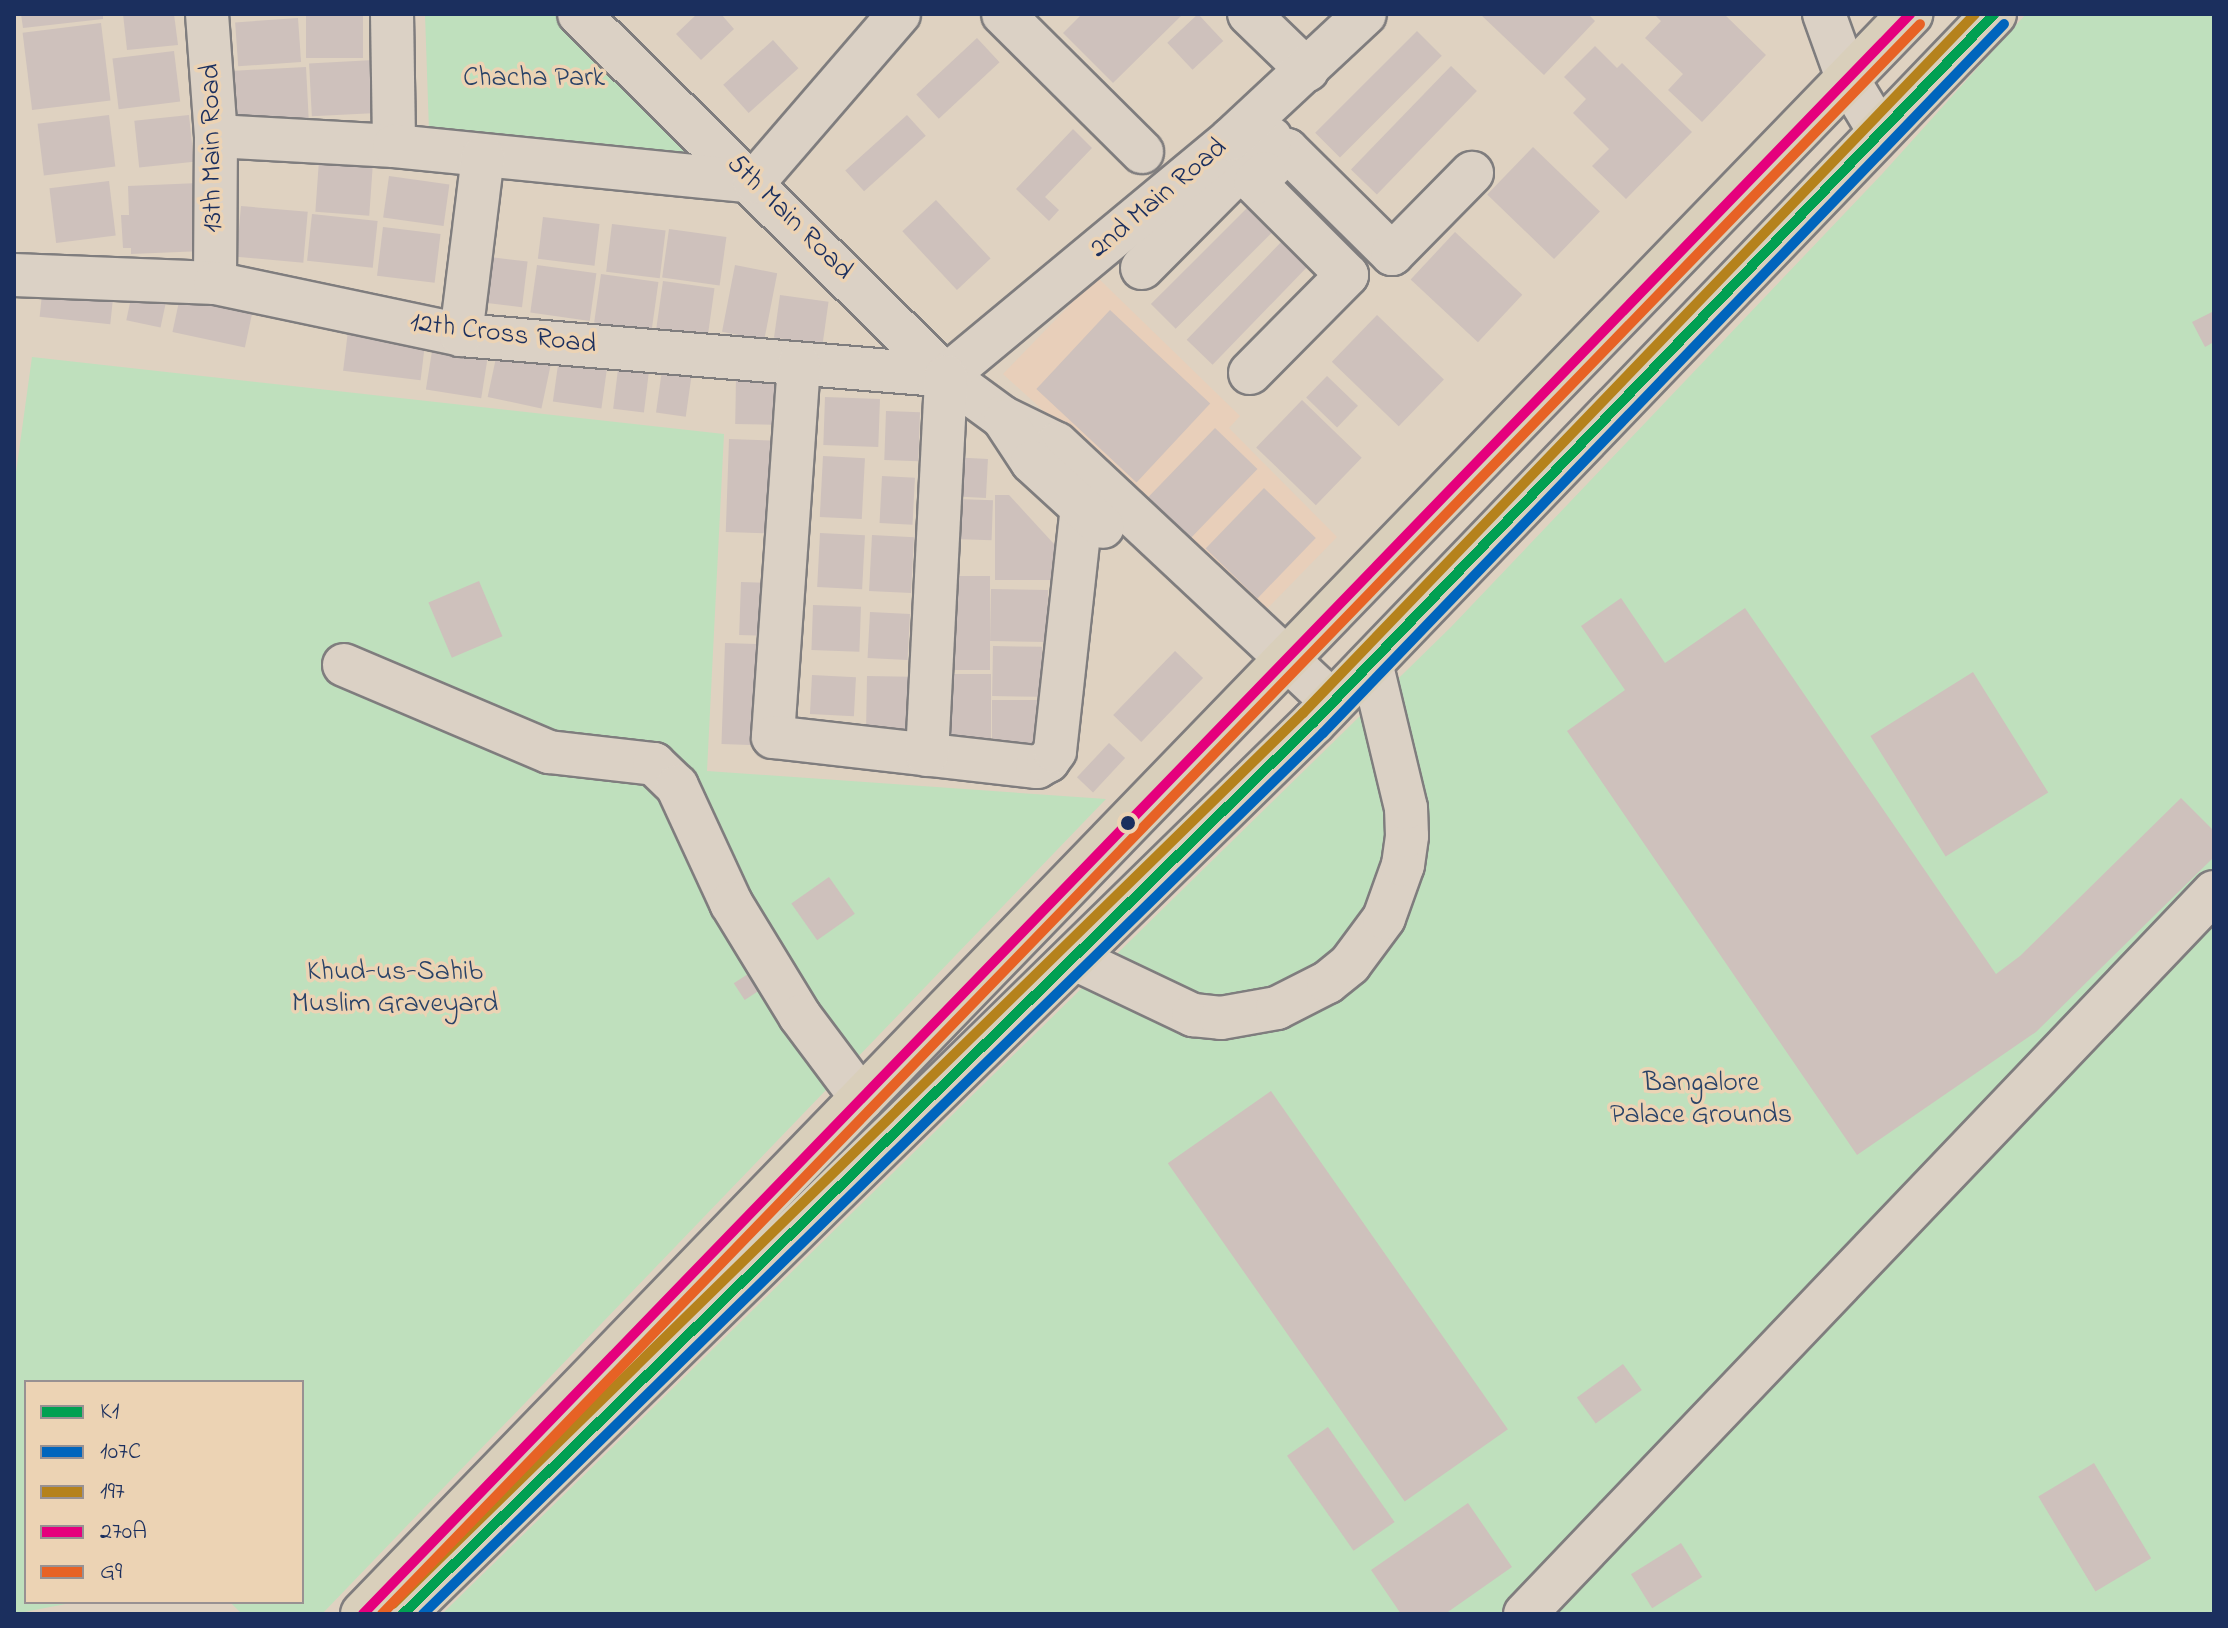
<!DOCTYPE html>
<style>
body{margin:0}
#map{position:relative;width:2228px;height:1628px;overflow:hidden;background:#dfd2c1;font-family:"Indie Flower",sans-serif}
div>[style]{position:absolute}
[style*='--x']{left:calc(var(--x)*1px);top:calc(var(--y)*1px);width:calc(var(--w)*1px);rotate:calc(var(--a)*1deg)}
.built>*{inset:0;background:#e8cfba}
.green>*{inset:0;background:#bfe0bd}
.building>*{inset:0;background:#cec1bc;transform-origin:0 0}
.roads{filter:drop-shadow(2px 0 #7f7d7e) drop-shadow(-2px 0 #7f7d7e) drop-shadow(0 2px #7f7d7e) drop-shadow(0 -2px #7f7d7e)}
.minor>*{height:42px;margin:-21px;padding:0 21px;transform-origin:21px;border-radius:21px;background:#dbd1c5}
.major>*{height:44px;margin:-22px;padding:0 22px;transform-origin:22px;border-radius:22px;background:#d9cfbb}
.bus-1>*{height:10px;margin:-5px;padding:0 5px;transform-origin:5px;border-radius:5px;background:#01a052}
.bus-2>*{height:10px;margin:-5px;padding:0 5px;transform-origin:5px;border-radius:5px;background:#0065bd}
.bus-3>*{height:10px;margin:-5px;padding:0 5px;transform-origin:5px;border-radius:5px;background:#b5821c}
.bus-4>*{height:10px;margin:-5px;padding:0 5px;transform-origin:5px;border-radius:5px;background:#e5007d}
.bus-5>*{height:10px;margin:-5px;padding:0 5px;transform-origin:5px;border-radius:5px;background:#e76225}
.dots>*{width:22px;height:22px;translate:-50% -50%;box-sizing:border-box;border:4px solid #ecd3b4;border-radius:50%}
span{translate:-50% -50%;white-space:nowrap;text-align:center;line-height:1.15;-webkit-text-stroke:7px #ecd3b4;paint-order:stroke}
.park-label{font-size:28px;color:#294267}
.street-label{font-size:28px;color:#1b2f5e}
.frame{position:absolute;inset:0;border:16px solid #1b2f5e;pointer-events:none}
.legend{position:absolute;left:24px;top:1380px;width:280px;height:224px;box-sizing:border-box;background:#ecd3b4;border:2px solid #989192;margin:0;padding:10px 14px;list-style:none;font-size:24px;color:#1b2f5e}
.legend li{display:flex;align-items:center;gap:16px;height:40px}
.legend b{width:40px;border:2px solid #989192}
</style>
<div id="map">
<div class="built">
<div style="clip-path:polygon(1097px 277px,1240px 416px,1229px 428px,1337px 537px,1264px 612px,1003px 374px)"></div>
</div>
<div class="green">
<div style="clip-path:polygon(425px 14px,560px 14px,722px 168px,429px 131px)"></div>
<div style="clip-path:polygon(2026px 14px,2214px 14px,2214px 1614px,442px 1614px,1451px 627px,1883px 173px)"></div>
<div style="clip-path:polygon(32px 357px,724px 434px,707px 771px,1106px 799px,322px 1614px,242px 1614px,230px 1602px,302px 1602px,302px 1382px,26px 1382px,26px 1602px,76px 1602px,14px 1614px,14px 487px)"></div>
</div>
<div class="building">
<div style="clip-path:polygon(21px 14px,103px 14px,103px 19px,23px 28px)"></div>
<div style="clip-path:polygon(123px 14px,174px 14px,178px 45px,127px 50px)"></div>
<div style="left:306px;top:14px;width:57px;height:44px"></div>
<div style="clip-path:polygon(697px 14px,721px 14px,734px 29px,701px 60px,676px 34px)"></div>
<div style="clip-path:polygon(1082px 14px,1183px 14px,1113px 83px,1063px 33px)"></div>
<div style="left:1198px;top:14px;width:37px;height:42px;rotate:47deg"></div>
<div style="clip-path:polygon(1480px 14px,1588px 14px,1595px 21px,1544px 75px)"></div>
<div style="clip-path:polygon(1654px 14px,1724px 14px,1766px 55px,1702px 122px,1668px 90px,1683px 74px,1645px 38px,1661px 21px)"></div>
<div style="left:298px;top:18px;width:44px;height:63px;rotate:86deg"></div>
<div style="left:101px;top:23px;width:78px;height:79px;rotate:83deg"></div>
<div style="left:1417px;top:31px;width:35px;height:144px;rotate:45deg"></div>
<div style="left:977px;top:38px;width:33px;height:83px;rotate:47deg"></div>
<div style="left:773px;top:40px;width:38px;height:67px;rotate:48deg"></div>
<div style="clip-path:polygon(1595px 46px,1617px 68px,1622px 63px,1692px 132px,1626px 199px,1592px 166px,1609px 149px,1573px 113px,1586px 99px,1564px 77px)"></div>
<div style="left:174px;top:51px;width:51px;height:62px;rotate:83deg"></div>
<div style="left:374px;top:60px;width:53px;height:65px;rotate:87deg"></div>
<div style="left:1451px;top:66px;width:36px;height:144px;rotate:44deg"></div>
<div style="left:306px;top:67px;width:52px;height:75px;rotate:87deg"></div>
<div style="left:109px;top:115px;width:52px;height:72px;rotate:83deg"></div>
<div style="left:189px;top:115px;width:47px;height:55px;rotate:84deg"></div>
<div style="left:907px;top:115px;width:28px;height:83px;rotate:48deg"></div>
<div style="clip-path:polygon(1073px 129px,1092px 148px,1045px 197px,1059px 210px,1049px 221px,1016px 189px)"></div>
<div style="left:1533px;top:147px;width:93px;height:66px;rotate:44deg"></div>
<div style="left:319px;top:160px;width:54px;height:52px;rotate:4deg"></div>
<div style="left:389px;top:176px;width:61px;height:42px;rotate:8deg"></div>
<div style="left:109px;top:181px;width:55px;height:60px;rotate:83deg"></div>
<div style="clip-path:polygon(199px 183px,203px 251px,131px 254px,131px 248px,123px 248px,121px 215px,129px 215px,128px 186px)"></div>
<div style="left:936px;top:200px;width:80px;height:46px;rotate:47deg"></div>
<div style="left:1252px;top:203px;width:35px;height:143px;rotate:45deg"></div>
<div style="left:241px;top:206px;width:67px;height:51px;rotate:5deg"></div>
<div style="left:312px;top:214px;width:66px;height:47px;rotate:6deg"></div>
<div style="left:543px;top:217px;width:57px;height:42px;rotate:7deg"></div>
<div style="left:612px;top:224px;width:54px;height:48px;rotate:7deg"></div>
<div style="left:383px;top:227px;width:58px;height:49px;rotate:7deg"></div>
<div style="left:669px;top:229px;width:58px;height:49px;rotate:8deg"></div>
<div style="left:1455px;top:232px;width:92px;height:65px;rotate:43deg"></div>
<div style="left:1286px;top:237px;width:36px;height:143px;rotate:44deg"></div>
<div style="left:474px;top:255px;width:54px;height:46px;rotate:7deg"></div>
<div style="left:537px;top:265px;width:60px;height:48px;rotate:8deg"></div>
<div style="left:735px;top:265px;width:43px;height:68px;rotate:11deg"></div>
<div style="left:601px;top:274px;width:58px;height:49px;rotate:8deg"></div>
<div style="left:663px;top:281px;width:52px;height:49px;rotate:8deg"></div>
<div style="left:134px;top:284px;width:35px;height:37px;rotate:12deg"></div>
<div style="left:43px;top:285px;width:71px;height:32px;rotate:6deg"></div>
<div style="left:181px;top:292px;width:74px;height:41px;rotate:12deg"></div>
<div style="left:780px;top:295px;width:49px;height:43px;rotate:8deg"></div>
<div style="left:1110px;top:310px;width:137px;height:108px;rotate:43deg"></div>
<div style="clip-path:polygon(2214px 311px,2214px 342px,2205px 347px,2192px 322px)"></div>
<div style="left:1377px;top:315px;width:93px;height:65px;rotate:44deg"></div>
<div style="left:348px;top:331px;width:78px;height:40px;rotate:7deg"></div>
<div style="left:432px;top:351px;width:56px;height:39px;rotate:9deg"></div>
<div style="left:497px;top:353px;width:55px;height:45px;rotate:12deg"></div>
<div style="left:559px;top:358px;width:49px;height:44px;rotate:8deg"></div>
<div style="left:619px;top:361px;width:31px;height:48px;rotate:7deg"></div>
<div style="left:663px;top:363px;width:30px;height:50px;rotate:8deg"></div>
<div style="left:1327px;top:376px;width:43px;height:30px;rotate:44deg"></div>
<div style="left:736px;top:378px;width:51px;height:46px;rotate:1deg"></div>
<div style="left:825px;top:397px;width:55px;height:48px;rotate:2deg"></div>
<div style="left:1302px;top:400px;width:83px;height:66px;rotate:44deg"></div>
<div style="left:886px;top:411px;width:34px;height:49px;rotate:2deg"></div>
<div style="left:1215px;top:428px;width:59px;height:99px;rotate:44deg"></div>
<div style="left:729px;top:439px;width:50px;height:93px;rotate:2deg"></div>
<div style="left:823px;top:456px;width:42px;height:61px;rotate:3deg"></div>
<div style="left:950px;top:457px;width:38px;height:39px;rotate:3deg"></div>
<div style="left:882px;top:476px;width:33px;height:47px;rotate:3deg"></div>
<div style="left:1264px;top:488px;width:72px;height:84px;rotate:44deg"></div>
<div style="clip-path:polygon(995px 495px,1009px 495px,1054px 544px,1054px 580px,995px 580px)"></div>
<div style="left:956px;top:499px;width:37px;height:40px;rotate:2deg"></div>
<div style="left:820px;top:533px;width:45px;height:54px;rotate:3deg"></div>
<div style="left:872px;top:535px;width:42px;height:56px;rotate:3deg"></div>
<div style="left:941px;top:576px;width:49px;height:94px"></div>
<div style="left:479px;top:581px;width:60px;height:55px;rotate:67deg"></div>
<div style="left:741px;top:582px;width:36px;height:53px;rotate:2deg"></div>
<div style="left:991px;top:589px;width:57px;height:52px;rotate:1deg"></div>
<div style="clip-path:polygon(1621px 598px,1665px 663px,1745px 608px,1996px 974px,2020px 956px,2181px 798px,2214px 831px,2214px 857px,2036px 1032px,1857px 1155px,1567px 731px,1625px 690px,1581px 626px)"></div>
<div style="left:813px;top:605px;width:48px;height:45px;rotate:2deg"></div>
<div style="left:870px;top:612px;width:40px;height:46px;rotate:3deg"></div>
<div style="left:725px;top:643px;width:48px;height:101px;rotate:2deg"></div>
<div style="left:993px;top:646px;width:49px;height:50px;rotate:1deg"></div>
<div style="left:1175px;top:651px;width:39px;height:89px;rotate:44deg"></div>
<div style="left:1973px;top:672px;width:142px;height:121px;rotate:58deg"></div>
<div style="left:939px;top:674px;width:52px;height:66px"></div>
<div style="left:812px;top:675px;width:44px;height:39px;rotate:3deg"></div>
<div style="left:867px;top:676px;width:43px;height:66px;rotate:1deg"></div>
<div style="left:992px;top:700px;width:48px;height:43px"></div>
<div style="left:1109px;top:743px;width:22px;height:47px;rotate:43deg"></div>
<div style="left:829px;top:877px;width:45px;height:46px;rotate:55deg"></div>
<div style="left:748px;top:974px;width:20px;height:17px;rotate:57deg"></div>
<div style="left:1271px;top:1091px;width:413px;height:126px;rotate:55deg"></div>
<div style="left:1623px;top:1364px;width:32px;height:57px;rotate:54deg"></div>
<div style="left:1328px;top:1427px;width:116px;height:50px;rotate:55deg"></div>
<div style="left:2094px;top:1463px;width:111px;height:65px;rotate:59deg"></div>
<div style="clip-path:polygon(1468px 1503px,1512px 1567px,1445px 1614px,1401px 1614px,1371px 1570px)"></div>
<div style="left:1681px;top:1543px;width:40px;height:59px;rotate:58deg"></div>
</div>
<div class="roads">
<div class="minor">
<div style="--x:207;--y:14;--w:122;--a:85.8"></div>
<div style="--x:216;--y:136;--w:147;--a:90.4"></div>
<div style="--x:392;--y:14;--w:132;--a:89.1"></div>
<div style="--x:579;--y:14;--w:515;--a:44.61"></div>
<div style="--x:946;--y:376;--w:69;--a:36.2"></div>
<div style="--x:1002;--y:417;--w:61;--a:26.1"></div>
<div style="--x:1057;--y:444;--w:378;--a:43.1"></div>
<div style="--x:1003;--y:14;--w:196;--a:44.8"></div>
<div style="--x:1249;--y:14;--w:81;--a:44"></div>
<div style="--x:1824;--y:14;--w:68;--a:70.2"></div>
<div style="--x:1847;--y:78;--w:62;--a:58.9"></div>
<div style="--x:216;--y:136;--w:178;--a:3.2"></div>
<div style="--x:394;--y:146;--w:362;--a:5.7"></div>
<div style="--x:754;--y:182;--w:222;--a:-49.2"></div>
<div style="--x:1231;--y:139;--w:48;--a:45"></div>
<div style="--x:1265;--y:173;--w:32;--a:-46"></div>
<div style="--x:1287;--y:150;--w:148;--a:44.7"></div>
<div style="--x:1392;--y:254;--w:114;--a:-45.4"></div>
<div style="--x:1142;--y:268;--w:183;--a:-45.2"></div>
<div style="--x:14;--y:275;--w:201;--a:2.3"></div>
<div style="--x:215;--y:283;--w:251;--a:11.9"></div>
<div style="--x:461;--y:335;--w:487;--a:4.8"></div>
<div style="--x:461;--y:335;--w:180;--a:-83"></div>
<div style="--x:799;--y:364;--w:374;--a:94"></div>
<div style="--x:773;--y:737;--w:266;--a:6.5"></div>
<div style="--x:1037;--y:767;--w:13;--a:-29"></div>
<div style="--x:1048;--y:761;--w:12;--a:-55"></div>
<div style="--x:1055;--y:751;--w:244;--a:-83.7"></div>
<div style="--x:1250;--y:373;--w:138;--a:-45.3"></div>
<div style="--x:1347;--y:275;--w:130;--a:-135"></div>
<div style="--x:1255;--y:183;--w:14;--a:-45"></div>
<div style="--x:946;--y:376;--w:371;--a:-39.7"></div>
<div style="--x:1231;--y:139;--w:183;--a:-43"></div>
<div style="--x:1005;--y:421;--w:49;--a:56.6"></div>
<div style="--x:1032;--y:462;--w:96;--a:42.5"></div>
<div style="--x:344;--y:665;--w:223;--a:23"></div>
<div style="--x:549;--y:752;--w:106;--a:6.5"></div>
<div style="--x:654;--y:764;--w:32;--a:44"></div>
<div style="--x:677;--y:786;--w:129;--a:65.2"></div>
<div style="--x:731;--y:903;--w:132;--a:58.6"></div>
<div style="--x:800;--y:1016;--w:104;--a:53.2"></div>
<div style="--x:927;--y:755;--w:379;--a:-87.1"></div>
<div style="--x:1075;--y:959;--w:131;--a:25.4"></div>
<div style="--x:1193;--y:1015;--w:28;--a:6"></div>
<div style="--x:1221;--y:1018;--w:57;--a:-10.1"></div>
<div style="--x:1277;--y:1008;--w:57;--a:-27"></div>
<div style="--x:1328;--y:982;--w:28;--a:-39"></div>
<div style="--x:1350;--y:964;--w:57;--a:-53.5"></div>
<div style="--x:1384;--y:918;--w:56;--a:-70.3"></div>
<div style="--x:1403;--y:865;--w:29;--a:-82"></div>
<div style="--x:1407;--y:836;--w:28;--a:-92"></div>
<div style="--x:1406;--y:808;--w:150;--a:-103.5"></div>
<div style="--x:1525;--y:1614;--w:998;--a:-46.34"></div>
</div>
<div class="major">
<div style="--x:363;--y:1614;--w:2226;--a:-45.96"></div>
<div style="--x:403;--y:1614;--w:1274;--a:-44.4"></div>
<div style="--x:1313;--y:723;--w:983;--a:-46.15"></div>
</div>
</div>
<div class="bus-1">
<div style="--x:403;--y:1614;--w:1274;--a:-44.4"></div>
<div style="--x:1313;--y:723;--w:983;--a:-46.15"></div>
</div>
<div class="bus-2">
<div style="--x:423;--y:1614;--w:1259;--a:-44.39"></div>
<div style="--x:1323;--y:733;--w:983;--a:-46.15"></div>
</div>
<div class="bus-3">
<div style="--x:393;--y:1604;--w:1274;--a:-44.4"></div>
<div style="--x:1303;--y:713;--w:970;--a:-46.13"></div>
</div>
<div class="bus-4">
<div style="--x:363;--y:1614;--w:2226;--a:-45.96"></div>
</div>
<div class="bus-5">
<div style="--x:382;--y:1614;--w:2212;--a:-45.95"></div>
</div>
<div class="dots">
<div style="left:1128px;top:823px;background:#1b2f5e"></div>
</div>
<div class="park-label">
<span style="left:534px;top:79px">Chacha Park</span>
<span style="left:395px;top:989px">Khud-us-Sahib<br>Muslim Graveyard</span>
<span style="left:1701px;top:1100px">Bangalore<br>Palace Grounds</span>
</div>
<div class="street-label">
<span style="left:213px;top:148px;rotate:-91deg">13th Main Road</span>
<span style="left:1159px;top:199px;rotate:-40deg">2nd Main Road</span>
<span style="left:789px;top:218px;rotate:45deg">5th Main Road</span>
<span style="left:503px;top:335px;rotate:7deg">12th Cross Road</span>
</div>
<div class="frame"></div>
<ul class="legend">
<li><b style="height:10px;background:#01a052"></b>K1</li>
<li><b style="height:10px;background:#0065bd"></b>107C</li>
<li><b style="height:10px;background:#b5821c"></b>197</li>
<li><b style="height:10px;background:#e5007d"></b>270A</li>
<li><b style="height:10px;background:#e76225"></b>G9</li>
</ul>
</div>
